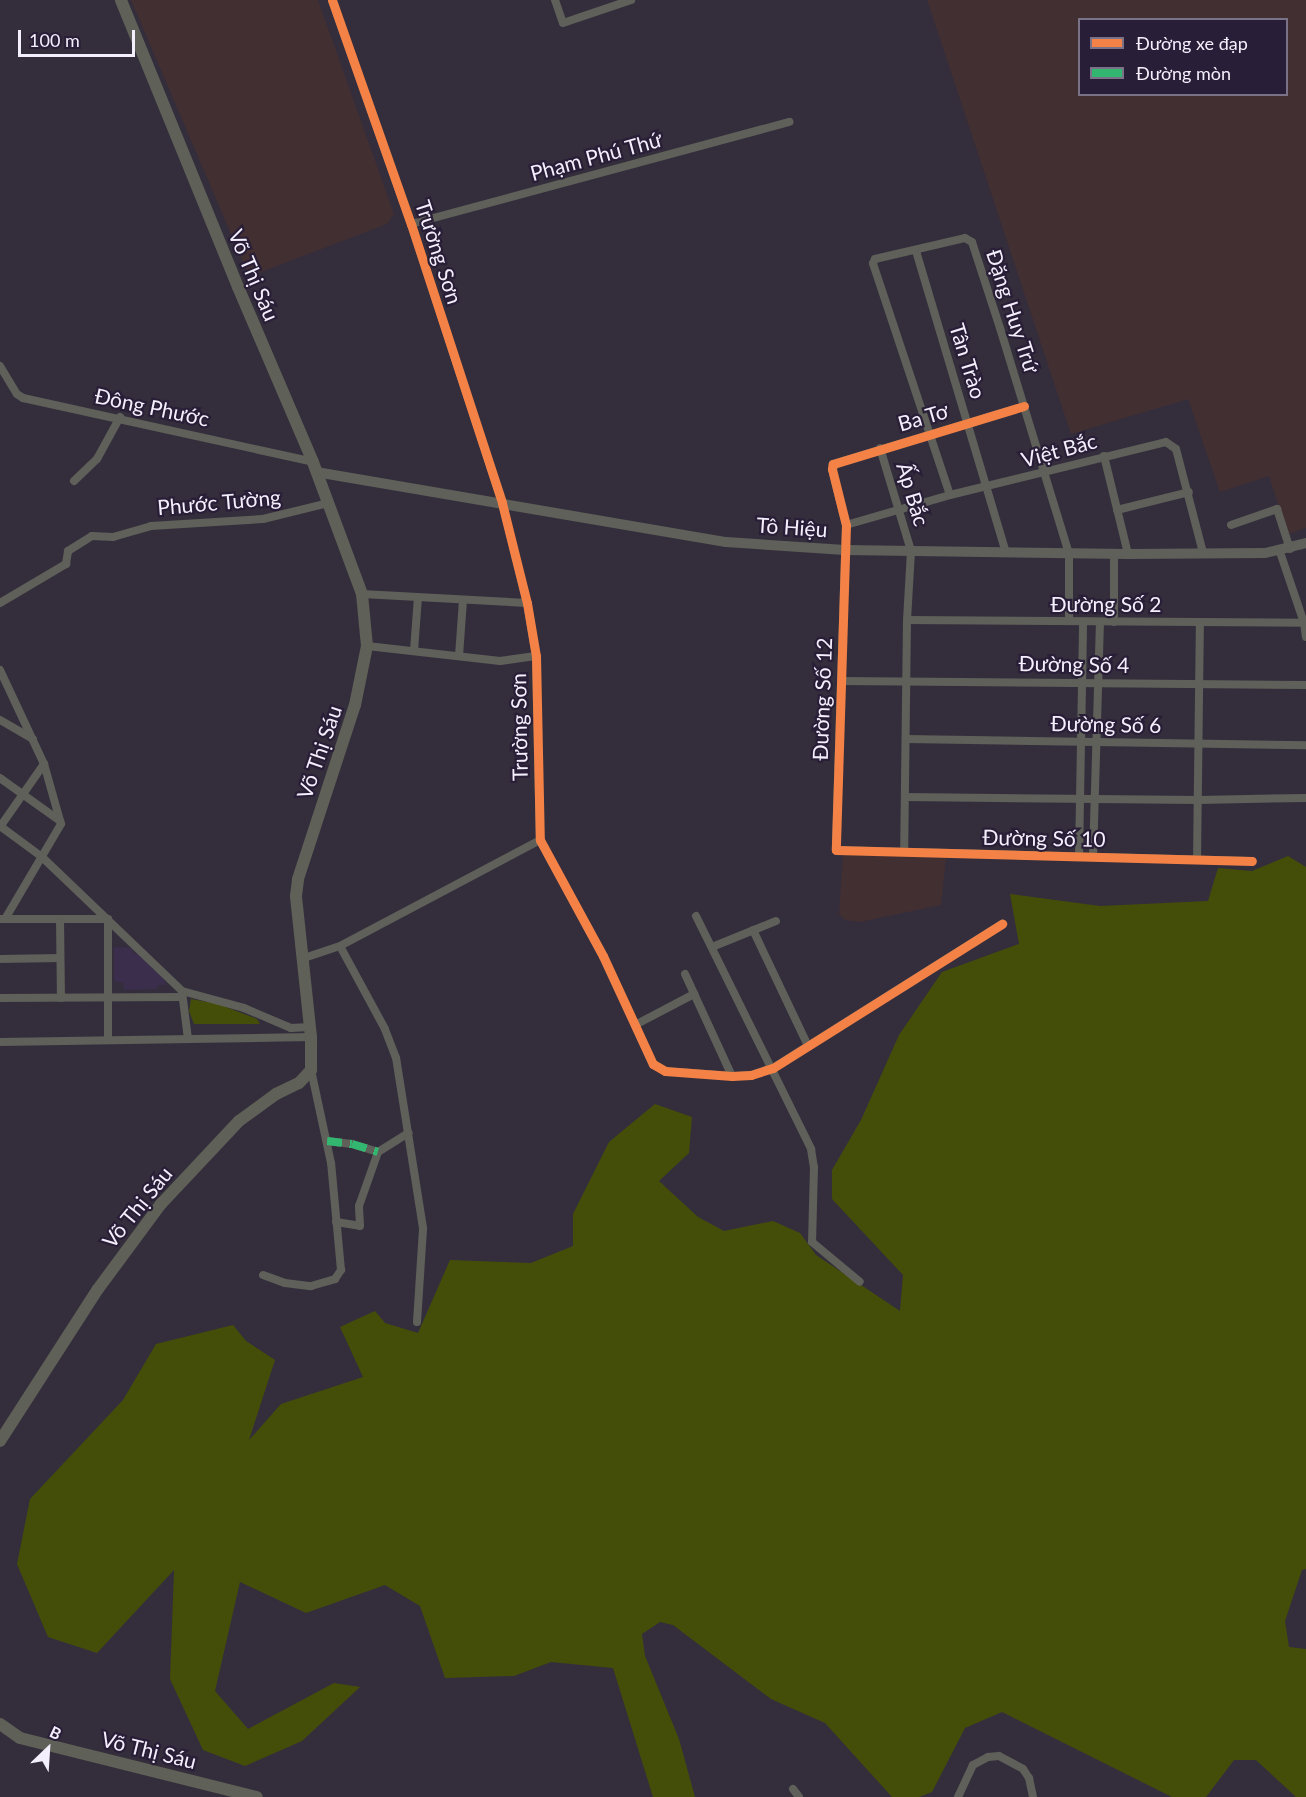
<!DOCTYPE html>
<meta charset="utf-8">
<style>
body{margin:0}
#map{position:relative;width:1306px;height:1797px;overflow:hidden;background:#342e3c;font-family:Lato,sans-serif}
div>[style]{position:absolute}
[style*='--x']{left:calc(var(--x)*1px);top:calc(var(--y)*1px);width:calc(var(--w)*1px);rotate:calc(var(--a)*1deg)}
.built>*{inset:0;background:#3b2e4c}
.education>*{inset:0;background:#422f32}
.green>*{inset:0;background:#454e08}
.minor>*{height:8px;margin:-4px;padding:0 4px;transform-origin:4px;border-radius:4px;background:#5f6059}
.tertiary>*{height:10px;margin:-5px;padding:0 5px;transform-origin:5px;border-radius:5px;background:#5f6059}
.secondary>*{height:12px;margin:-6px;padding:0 6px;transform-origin:6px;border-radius:6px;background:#5f6057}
.quiet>*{height:8px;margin-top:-4px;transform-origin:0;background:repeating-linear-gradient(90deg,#33b770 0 15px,transparent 0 23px)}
.cycleway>*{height:9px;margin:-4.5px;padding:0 4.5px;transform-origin:4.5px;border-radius:4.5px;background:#f48246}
span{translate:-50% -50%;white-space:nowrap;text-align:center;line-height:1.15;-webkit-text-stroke:4.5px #291e37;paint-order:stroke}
.street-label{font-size:21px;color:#f4effc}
.legend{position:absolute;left:1078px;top:18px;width:210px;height:78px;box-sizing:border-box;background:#291e37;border:2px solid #7a7286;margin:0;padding:8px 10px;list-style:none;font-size:18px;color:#f4effc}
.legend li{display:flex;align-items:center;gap:12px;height:30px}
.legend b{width:30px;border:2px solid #7a7286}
.north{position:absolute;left:18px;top:1719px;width:60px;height:60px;-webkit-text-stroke:4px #291e37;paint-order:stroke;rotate:25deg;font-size:16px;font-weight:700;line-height:24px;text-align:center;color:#f4effc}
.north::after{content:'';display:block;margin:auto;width:21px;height:27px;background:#f4effc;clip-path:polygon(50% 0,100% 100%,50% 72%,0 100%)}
.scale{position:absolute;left:18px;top:30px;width:117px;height:27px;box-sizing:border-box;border:3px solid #f4effc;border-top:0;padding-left:8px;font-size:18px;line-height:21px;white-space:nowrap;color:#f4effc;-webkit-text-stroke:4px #291e37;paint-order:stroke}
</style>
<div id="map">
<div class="built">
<div style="clip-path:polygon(114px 947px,132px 948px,133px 953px,138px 954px,164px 979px,166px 985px,158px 985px,157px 989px,124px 990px,123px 983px,114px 981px)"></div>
</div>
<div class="education">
<div style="clip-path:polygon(131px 0,318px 0,394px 214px,387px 224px,256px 274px,246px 269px)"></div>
<div style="clip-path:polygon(evenodd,927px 0,1306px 0,1306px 528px,1288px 534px,1269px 476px,1220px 492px,1188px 399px,1071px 434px,927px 0,1080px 20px,1286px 20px,1286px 94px,1080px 94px,1080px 20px)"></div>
<div style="clip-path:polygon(843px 854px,946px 858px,941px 905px,860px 922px,845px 920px,839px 914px)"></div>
</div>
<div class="green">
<div style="clip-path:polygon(1288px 856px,1306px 867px,1306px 1569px,1302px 1570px,1285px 1621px,1289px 1647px,1306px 1649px,1306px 1797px,1296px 1797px,1256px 1760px,1234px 1760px,1206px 1797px,1172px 1797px,1002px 1712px,965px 1728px,932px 1792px,919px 1797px,892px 1797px,825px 1723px,771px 1699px,673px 1625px,660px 1622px,642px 1634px,645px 1656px,679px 1739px,695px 1797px,653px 1797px,613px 1668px,551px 1662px,514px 1676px,445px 1678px,420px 1606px,385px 1585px,306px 1613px,240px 1582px,215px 1691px,248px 1729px,334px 1683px,360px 1687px,302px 1741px,245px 1766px,203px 1750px,170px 1679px,174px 1570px,97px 1653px,48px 1637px,17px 1564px,30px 1499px,123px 1400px,156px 1344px,233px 1325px,246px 1341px,275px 1360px,249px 1440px,281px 1404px,363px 1377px,340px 1327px,375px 1311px,385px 1323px,418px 1333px,450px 1260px,531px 1263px,573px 1246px,573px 1214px,609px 1142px,655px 1104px,692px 1117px,689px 1153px,659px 1181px,698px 1217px,724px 1231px,773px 1221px,800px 1233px,816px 1255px,900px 1311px,903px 1275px,832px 1199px,832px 1170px,861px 1120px,899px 1035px,942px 972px,1019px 944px,1010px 894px,1100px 906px,1208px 901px,1218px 868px,1252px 871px)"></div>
<div style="clip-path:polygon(191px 999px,218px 1004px,257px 1019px,260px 1024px,194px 1024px,189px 1011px)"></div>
</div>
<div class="minor">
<div style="--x:332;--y:0;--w:238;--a:70.6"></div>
<div style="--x:411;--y:224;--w:293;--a:71.9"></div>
<div style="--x:502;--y:503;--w:103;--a:76"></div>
<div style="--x:527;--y:603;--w:54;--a:80.4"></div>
<div style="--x:536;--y:656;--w:184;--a:88.8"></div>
<div style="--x:540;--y:840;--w:132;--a:61.5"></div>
<div style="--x:603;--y:956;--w:119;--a:65.2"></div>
<div style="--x:653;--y:1064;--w:14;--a:30"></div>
<div style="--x:665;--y:1071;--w:67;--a:4.3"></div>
<div style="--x:732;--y:1076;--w:19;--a:-3"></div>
<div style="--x:751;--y:1075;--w:23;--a:-18"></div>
<div style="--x:773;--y:1068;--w:271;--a:-32.2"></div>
<div style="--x:555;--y:0;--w:24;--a:71"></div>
<div style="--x:563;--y:23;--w:72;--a:-18.7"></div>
<div style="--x:411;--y:224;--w:392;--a:-15.1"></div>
<div style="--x:916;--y:251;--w:314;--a:73.4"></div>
<div style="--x:0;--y:366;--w:33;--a:59"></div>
<div style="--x:17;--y:394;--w:7;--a:34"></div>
<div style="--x:23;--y:398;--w:297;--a:12.4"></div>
<div style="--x:1024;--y:406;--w:200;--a:163.1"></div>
<div style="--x:833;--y:464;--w:5;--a:101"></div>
<div style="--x:832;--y:469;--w:58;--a:76"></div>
<div style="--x:846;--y:525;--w:325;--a:91.8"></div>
<div style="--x:836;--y:850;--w:416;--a:1.5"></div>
<div style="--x:880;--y:448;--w:108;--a:73.2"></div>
<div style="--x:911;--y:551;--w:69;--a:93.3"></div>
<div style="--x:907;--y:620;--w:232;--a:90.7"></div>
<div style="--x:1104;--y:456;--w:101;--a:76.2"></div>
<div style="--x:74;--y:481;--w:32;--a:-44"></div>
<div style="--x:97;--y:459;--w:48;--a:-61.3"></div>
<div style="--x:950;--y:495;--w:244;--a:-108.4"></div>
<div style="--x:873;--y:263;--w:4;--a:-63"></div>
<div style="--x:875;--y:259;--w:92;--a:-13.1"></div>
<div style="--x:965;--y:238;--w:8;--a:30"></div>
<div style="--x:972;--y:242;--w:90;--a:72"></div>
<div style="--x:1000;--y:328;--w:235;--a:73"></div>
<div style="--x:1069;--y:553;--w:68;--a:90"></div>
<div style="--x:1117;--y:510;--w:74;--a:-14"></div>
<div style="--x:846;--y:525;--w:108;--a:-16.1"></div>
<div style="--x:950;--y:495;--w:222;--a:-13.8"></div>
<div style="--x:1166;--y:442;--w:12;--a:35"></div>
<div style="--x:1176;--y:449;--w:107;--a:75.4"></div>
<div style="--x:1231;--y:525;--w:49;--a:-19.2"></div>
<div style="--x:1277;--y:509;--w:42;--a:72"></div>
<div style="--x:1280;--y:552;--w:75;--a:71.3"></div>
<div style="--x:1304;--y:623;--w:14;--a:82"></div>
<div style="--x:362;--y:594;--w:165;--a:3.1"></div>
<div style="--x:0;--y:603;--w:77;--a:-30.6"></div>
<div style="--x:66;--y:564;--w:13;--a:-81"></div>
<div style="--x:68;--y:551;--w:28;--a:-32"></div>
<div style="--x:92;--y:536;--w:21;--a:3"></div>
<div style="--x:113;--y:537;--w:40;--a:-16"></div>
<div style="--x:151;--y:526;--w:112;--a:-3.6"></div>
<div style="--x:263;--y:519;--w:67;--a:-13.8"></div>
<div style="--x:907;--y:620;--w:397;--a:0.4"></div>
<div style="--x:1114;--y:622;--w:68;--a:-90"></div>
<div style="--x:367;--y:646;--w:134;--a:6.4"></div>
<div style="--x:500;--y:661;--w:36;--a:-8"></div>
<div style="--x:414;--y:651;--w:54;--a:-85.8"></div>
<div style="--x:459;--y:656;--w:56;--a:-85.9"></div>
<div style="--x:0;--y:670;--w:104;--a:64.9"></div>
<div style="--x:44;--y:764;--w:62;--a:74.2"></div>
<div style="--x:61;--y:824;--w:110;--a:120.5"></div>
<div style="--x:841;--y:681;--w:465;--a:0.5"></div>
<div style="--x:0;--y:720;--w:38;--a:30"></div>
<div style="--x:906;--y:739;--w:400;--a:0.9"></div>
<div style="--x:0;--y:778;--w:74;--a:35.6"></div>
<div style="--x:905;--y:797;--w:293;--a:0.6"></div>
<div style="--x:1198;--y:800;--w:108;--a:-1.1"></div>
<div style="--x:0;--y:826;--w:52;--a:36.4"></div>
<div style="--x:42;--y:857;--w:194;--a:43.7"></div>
<div style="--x:182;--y:991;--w:64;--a:15.3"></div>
<div style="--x:244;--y:1008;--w:51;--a:23.1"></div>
<div style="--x:291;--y:1028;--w:19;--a:-3"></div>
<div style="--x:0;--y:827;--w:77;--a:-55.1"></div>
<div style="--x:1079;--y:857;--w:235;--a:-89"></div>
<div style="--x:1093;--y:857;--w:235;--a:-88.3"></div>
<div style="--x:1197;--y:860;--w:238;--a:-89.3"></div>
<div style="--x:696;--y:916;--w:260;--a:63.7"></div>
<div style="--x:811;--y:1149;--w:18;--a:81"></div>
<div style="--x:814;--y:1167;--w:75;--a:91.5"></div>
<div style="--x:812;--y:1242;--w:62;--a:39.8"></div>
<div style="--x:0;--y:919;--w:108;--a:0"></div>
<div style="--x:108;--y:919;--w:121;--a:90"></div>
<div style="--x:60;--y:919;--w:79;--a:89.3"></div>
<div style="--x:753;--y:930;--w:128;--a:64.6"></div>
<div style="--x:712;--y:947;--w:69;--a:-22.1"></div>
<div style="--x:0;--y:959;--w:60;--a:-1"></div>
<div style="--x:301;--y:959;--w:41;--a:-18.4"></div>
<div style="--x:685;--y:974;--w:112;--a:65.3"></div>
<div style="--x:182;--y:992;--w:47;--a:82.7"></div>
<div style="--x:0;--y:998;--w:182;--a:-0.3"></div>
<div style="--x:635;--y:1025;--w:67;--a:-27.7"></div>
<div style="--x:0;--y:1042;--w:311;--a:-0.9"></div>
<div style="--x:327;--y:1141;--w:25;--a:7"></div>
<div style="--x:352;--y:1144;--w:27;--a:17"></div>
<div style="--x:336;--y:1222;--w:24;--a:9"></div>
<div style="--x:360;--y:1226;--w:20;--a:-93"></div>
<div style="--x:359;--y:1206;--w:57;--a:-70.6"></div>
<div style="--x:378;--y:1152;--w:36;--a:-32"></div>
<div style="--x:263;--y:1275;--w:23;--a:20"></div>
<div style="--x:285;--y:1283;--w:26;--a:7"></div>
<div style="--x:311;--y:1286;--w:25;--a:-16"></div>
<div style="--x:335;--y:1279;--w:11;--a:-56"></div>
<div style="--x:341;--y:1270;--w:107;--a:-95.3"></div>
<div style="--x:331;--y:1163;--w:95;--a:-102.1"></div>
<div style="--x:417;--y:1322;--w:94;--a:-86.3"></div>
<div style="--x:423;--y:1228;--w:172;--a:-99"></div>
<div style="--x:396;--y:1058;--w:31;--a:-111"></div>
<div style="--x:385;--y:1029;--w:94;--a:-118.5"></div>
<div style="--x:340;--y:946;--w:226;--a:-27.9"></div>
<div style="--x:793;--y:1789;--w:10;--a:53"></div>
<div style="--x:958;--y:1797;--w:35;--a:-65"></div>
<div style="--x:973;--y:1765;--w:17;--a:-28"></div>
<div style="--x:988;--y:1757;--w:11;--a:-5"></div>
<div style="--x:999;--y:1756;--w:27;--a:28"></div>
<div style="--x:1023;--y:1769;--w:11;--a:56"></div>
<div style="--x:1029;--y:1778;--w:19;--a:78"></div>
</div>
<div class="tertiary">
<div style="--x:316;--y:472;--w:416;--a:9.7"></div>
<div style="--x:726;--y:542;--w:119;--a:3.8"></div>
<div style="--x:845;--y:550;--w:283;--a:0.8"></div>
<div style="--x:1128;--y:554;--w:137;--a:-0.4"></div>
<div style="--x:1265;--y:553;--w:42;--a:-13.7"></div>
</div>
<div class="secondary">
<div style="--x:0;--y:1441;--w:181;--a:-57.2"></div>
<div style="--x:98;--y:1289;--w:106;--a:-53.5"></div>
<div style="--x:161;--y:1204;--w:114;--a:-46.8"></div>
<div style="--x:239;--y:1121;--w:46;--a:-36.1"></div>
<div style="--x:276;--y:1094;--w:25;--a:-26"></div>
<div style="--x:299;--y:1083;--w:18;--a:-47"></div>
<div style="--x:311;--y:1070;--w:33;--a:-90"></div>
<div style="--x:311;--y:1037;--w:142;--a:-96.1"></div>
<div style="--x:296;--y:896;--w:17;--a:-83"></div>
<div style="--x:298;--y:879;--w:183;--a:-71.9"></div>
<div style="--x:355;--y:705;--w:60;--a:-78.5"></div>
<div style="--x:367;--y:646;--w:52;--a:-95.5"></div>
<div style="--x:362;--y:594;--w:141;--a:-110.4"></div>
<div style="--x:313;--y:462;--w:190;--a:-113.2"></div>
<div style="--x:238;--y:287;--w:310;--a:-112.2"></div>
<div style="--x:0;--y:1724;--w:24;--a:35"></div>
<div style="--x:20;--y:1738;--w:244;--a:14"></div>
</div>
<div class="quiet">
<div style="--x:327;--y:1141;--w:25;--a:7"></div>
<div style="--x:352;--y:1144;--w:27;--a:17"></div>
</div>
<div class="cycleway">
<div style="--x:332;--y:0;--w:238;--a:70.6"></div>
<div style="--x:411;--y:224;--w:293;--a:71.9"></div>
<div style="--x:502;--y:503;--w:103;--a:76"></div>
<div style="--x:527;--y:603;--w:54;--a:80.4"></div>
<div style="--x:536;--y:656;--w:184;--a:88.8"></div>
<div style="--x:540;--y:840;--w:132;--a:61.5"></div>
<div style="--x:603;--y:956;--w:119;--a:65.2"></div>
<div style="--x:653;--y:1064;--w:14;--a:30"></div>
<div style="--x:665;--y:1071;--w:67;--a:4.3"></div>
<div style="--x:732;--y:1076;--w:19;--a:-3"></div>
<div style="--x:751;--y:1075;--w:23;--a:-18"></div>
<div style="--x:773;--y:1068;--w:271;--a:-32.2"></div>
<div style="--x:1024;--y:406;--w:200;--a:163.1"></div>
<div style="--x:833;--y:464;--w:5;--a:101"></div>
<div style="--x:832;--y:469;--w:58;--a:76"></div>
<div style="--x:846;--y:525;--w:325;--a:91.8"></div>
<div style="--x:836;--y:850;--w:416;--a:1.5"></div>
</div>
<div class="street-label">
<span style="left:596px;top:156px;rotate:-15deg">Phạm Phú Thứ</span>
<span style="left:439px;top:252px;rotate:72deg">Trường Sơn</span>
<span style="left:254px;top:275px;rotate:67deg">Võ Thị Sáu</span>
<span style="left:1013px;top:311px;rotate:72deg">Đặng Huy Trứ</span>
<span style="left:968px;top:361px;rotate:73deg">Tân Trào</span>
<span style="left:152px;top:407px;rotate:12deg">Đông Phước</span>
<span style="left:923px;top:417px;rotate:-16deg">Ba Tơ</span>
<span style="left:1059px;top:450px;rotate:-15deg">Việt Bắc</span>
<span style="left:913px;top:494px;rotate:73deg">Ấp Bắc</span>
<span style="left:219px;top:502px;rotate:-5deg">Phước Tường</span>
<span style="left:792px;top:527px;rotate:4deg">Tô Hiệu</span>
<span style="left:1106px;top:604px">Đường Số 2</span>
<span style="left:1074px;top:664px;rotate:1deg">Đường Số 4</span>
<span style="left:822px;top:699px;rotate:-88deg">Đường Số 12</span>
<span style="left:1106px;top:724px;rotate:1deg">Đường Số 6</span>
<span style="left:519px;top:727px;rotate:-91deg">Trường Sơn</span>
<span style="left:319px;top:752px;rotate:-71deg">Võ Thị Sáu</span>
<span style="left:1044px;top:838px;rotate:1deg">Đường Số 10</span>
<span style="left:137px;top:1207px;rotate:-51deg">Võ Thị Sáu</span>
<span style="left:149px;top:1750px;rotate:14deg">Võ Thị Sáu</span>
</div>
<ul class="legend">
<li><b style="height:8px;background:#f48246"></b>Đường xe đạp</li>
<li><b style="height:8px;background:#33b770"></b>Đường mòn</li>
</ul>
<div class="north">B</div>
<div class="scale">100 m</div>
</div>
